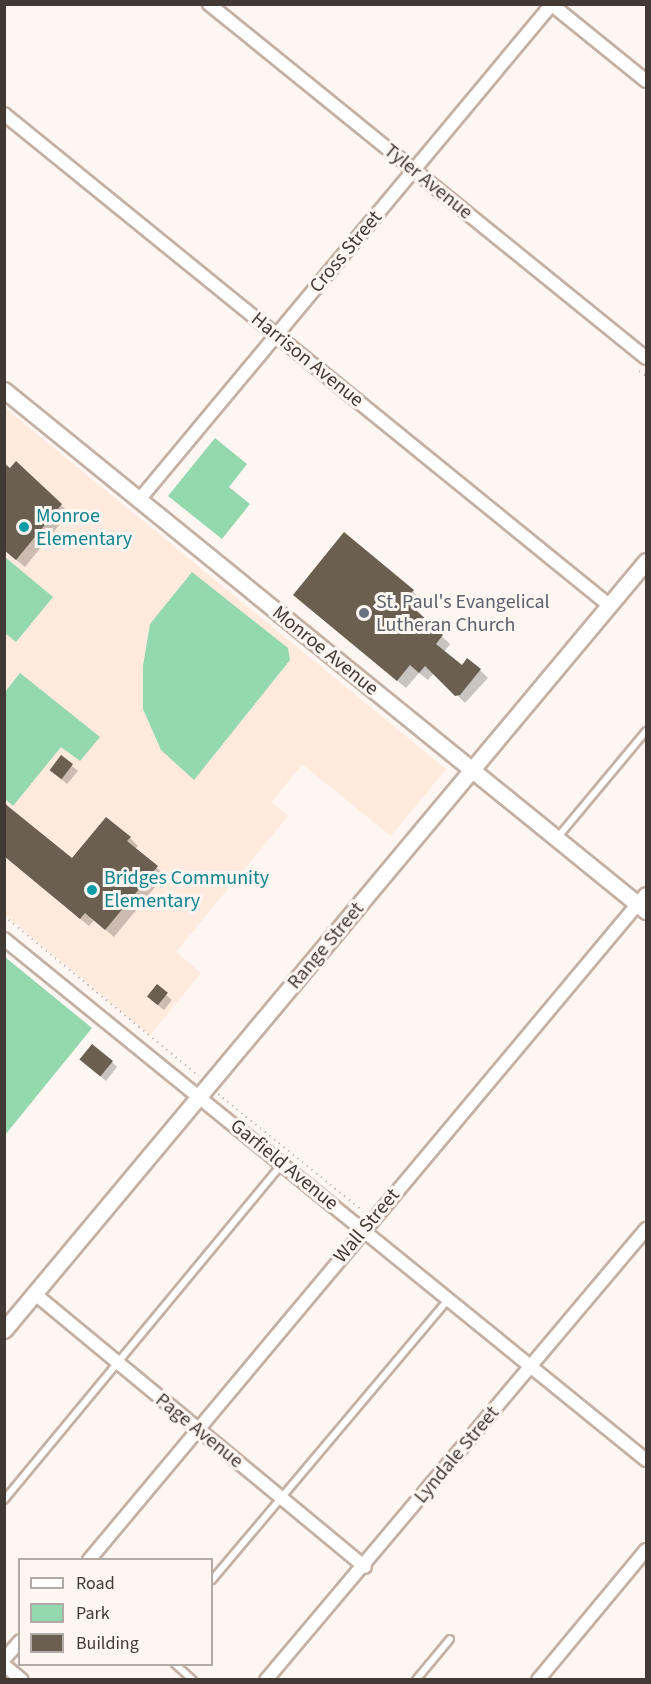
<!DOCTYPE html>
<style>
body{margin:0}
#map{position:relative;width:651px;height:1684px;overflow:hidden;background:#fdf6f1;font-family:"Source Sans 3",sans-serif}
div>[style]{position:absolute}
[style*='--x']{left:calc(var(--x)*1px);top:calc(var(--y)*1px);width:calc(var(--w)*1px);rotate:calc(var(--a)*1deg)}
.built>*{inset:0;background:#ffeadd}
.green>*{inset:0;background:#93d8af}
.shadow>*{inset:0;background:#0003}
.building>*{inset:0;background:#6a5f51;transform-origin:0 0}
.path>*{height:2px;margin-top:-1px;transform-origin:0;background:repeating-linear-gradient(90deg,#c3bcb7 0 1.5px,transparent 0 6px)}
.roads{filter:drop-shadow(2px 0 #c3b1a6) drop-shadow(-2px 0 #c3b1a6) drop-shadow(0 2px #c3b1a6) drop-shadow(0 -2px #c3b1a6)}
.service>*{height:6px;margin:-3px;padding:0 3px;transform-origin:3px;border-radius:3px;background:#fff}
.minor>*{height:12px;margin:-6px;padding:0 6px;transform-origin:6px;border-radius:6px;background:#fff}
.tertiary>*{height:15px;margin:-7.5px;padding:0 7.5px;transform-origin:7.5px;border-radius:7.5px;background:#fff}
.dots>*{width:16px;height:16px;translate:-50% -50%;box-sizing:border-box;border:3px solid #fdf6f1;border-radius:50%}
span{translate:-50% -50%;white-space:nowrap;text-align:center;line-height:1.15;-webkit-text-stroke:6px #fdf6f1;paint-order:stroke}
.street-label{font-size:20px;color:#403934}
.culture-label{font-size:20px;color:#0d838f}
.left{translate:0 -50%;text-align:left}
.worship-label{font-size:20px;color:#5b616d}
.frame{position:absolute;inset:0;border:6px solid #403934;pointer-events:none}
.legend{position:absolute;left:18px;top:1558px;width:195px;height:108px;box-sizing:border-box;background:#fdf6f1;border:2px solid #b1aaa5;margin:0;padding:8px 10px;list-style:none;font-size:18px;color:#403934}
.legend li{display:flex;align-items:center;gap:12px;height:30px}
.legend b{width:30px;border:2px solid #b1aaa5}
</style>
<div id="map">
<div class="built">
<div style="clip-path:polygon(4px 407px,446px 769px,391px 836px,302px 764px,272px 802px,288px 816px,176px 952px,201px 973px,150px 1035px,5px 915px)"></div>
</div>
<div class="green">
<div style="clip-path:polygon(215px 438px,247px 464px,229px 487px,250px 504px,222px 539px,168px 496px)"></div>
<div style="clip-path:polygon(5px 557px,53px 597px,16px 642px,5px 633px)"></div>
<div style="clip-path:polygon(192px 572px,288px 648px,290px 660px,194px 780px,161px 750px,143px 709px,143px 666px,150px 624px)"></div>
<div style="clip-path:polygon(20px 673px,100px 737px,80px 761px,61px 747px,13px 806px,5px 799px,5px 692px)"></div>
<div style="clip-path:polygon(5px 957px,92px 1028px,5px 1135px)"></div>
</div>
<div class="shadow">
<div style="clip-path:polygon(61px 505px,69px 513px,25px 567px,4px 550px)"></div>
<div style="clip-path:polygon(412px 591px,421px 599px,413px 609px,450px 644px,444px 652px,462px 667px,480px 670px,488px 678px,465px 703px,434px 673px,428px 680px,419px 673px,406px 688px,303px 603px)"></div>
<div style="clip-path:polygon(61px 757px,78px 771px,67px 784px,56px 775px)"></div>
<div style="clip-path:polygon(130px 838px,138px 846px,135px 849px,165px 875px,114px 937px,94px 920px,89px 926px,4px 856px,72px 860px)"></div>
<div style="clip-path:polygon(157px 987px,172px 1000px,164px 1010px,154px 1002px)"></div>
<div style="clip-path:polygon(112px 1062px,117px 1067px,106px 1081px,86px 1064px)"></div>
</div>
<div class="building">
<div style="clip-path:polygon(16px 461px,62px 504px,16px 560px,4px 550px,4px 463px,10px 468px)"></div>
<div style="clip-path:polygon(344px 532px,414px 590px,405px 600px,443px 635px,436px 644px,462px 665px,467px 658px,481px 669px,460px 695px,455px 696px,425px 666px,419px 673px,410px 665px,397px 681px,293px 595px)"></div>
<div style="left:61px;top:755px;width:15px;height:19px;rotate:37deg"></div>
<div style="clip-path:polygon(4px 803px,72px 858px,106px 817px,131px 837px,127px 841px,158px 866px,105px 930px,85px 913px,80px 919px,4px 856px)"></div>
<div style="left:157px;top:984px;width:14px;height:16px;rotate:39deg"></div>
<div style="left:92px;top:1044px;width:27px;height:20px;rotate:39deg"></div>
</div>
<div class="path">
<div style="--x:639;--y:371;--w:9;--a:36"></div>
<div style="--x:4;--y:916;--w:252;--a:39.4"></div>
<div style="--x:218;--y:1094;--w:186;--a:38.9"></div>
</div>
<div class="roads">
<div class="service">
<div style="--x:557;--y:838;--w:139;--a:-50.2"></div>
<div style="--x:4;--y:1500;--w:436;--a:-50.4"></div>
<div style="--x:212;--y:1580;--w:368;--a:-49.9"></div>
<div style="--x:175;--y:1664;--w:24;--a:42"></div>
<div style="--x:416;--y:1680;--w:53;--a:-50.3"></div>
</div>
<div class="minor">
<div style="--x:209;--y:4;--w:562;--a:39.01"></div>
<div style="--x:551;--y:4;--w:122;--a:39"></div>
<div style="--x:4;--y:114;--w:781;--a:39.07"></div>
<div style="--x:139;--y:500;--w:645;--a:-50.22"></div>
<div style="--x:4;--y:939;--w:827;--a:39.06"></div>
<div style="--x:35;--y:1294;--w:428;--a:39.6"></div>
<div style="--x:89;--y:1560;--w:868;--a:-50.09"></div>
<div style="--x:4;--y:1659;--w:24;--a:-48"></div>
<div style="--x:4;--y:1665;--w:23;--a:40"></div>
<div style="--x:266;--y:1680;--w:590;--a:-49.88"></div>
<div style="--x:538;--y:1680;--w:169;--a:-50.3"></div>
</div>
<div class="tertiary">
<div style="--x:4;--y:390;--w:827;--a:39.06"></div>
<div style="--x:4;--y:1330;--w:1002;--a:-50.14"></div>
</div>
</div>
<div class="dots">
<div style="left:24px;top:527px;background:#0f9aa8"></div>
<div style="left:364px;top:613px;background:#6b7280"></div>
<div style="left:92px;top:890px;background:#0f9aa8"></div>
</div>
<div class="street-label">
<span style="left:428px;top:182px;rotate:39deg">Tyler Avenue</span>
<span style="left:346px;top:252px;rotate:-50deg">Cross Street</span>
<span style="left:307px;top:360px;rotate:39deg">Harrison Avenue</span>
<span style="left:325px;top:651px;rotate:39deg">Monroe Avenue</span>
<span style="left:326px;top:946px;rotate:-50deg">Range Street</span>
<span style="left:284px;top:1165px;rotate:39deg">Garfield Avenue</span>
<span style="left:367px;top:1226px;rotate:-50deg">Wall Street</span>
<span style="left:199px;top:1431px;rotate:39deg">Page Avenue</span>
<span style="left:457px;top:1455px;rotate:-50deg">Lyndale Street</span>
</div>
<div class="culture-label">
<span class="left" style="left:36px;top:528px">Monroe<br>Elementary</span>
<span class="left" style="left:104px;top:890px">Bridges Community<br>Elementary</span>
</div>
<div class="worship-label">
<span class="left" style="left:376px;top:614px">St. Paul's Evangelical<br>Lutheran Church</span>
</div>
<div class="frame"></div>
<ul class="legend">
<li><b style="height:8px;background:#fff"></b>Road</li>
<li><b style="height:16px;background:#93d8af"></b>Park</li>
<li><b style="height:16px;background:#6a5f51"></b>Building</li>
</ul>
</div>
